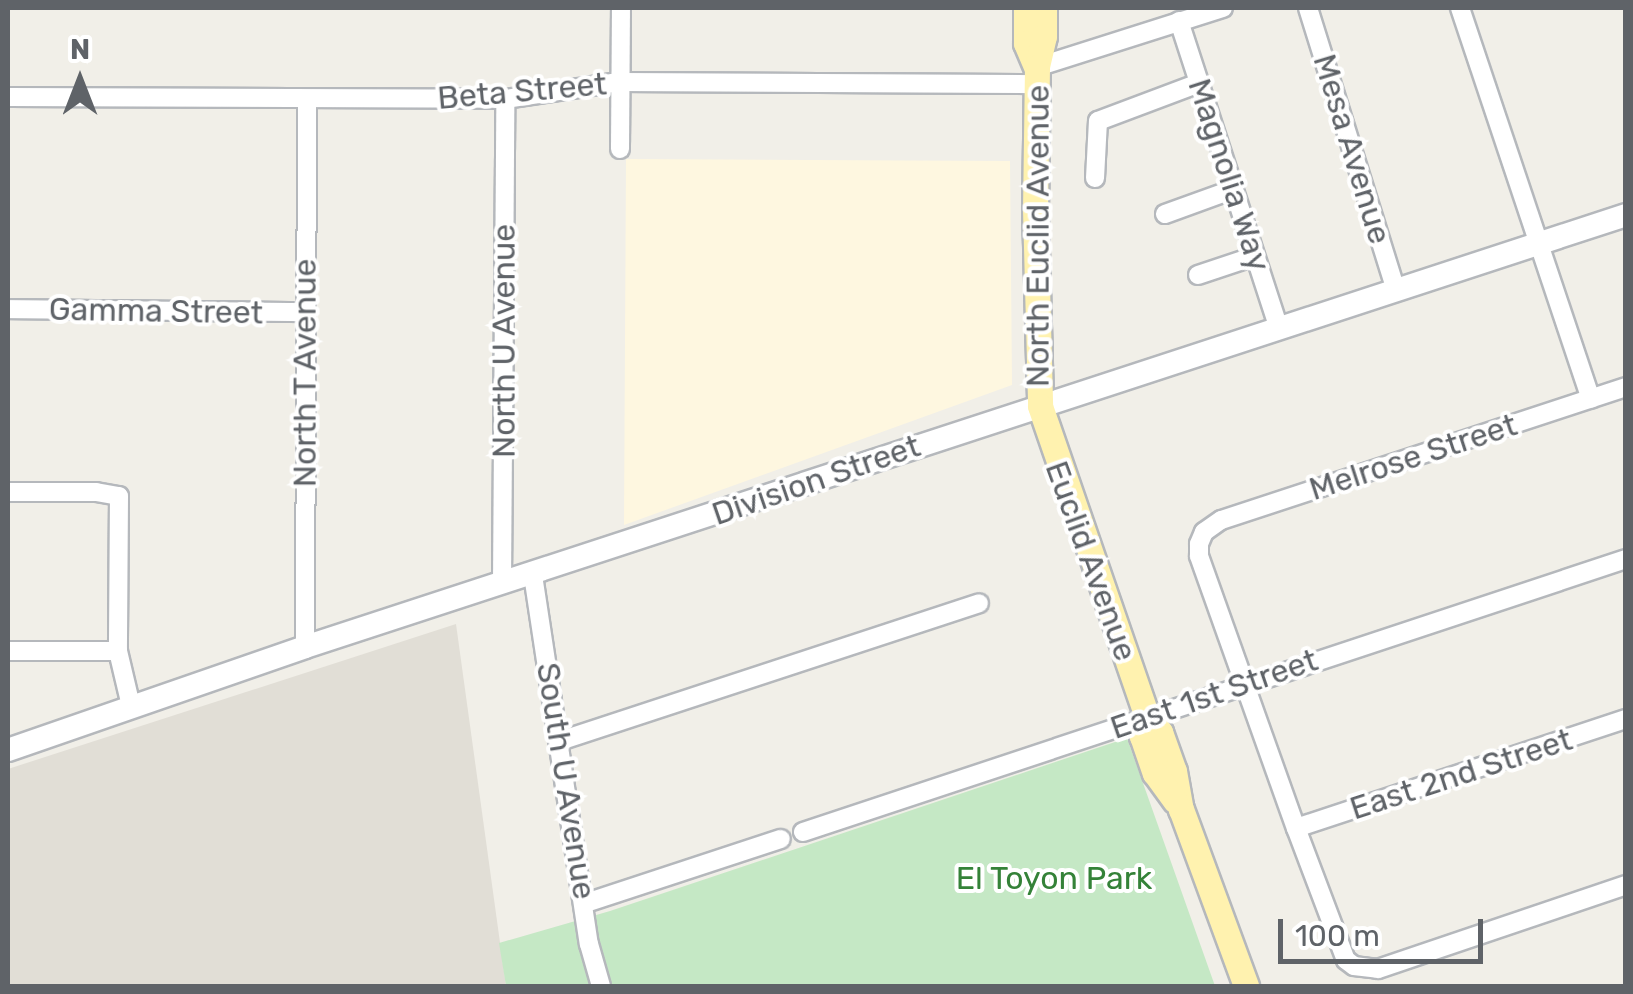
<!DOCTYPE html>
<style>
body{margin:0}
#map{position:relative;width:1633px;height:994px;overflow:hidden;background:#f1efe8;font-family:Rubik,sans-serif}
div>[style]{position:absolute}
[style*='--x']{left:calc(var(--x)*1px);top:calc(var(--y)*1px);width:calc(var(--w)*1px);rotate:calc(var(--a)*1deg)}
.commercial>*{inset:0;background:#fef7e0}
.education>*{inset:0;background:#e1ded6}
.green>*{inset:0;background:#c5e8c5}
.roads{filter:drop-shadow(2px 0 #b5b8bc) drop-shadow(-2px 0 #b5b8bc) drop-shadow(0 2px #b5b8bc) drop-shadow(0 -2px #b5b8bc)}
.minor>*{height:18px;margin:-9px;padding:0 9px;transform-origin:9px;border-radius:9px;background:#fff}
.secondary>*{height:22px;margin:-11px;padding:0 11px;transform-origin:11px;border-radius:11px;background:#fff}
.primary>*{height:25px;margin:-12.5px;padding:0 12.5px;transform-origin:12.5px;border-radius:12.5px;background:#fff2af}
span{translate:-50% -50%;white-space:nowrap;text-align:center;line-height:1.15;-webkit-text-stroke:8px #fff;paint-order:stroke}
.street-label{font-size:32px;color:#5f6368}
.park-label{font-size:32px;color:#348238}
.frame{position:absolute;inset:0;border:10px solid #5f6368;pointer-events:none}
.north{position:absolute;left:30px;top:30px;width:100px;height:100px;-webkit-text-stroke:8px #fff;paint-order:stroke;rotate:0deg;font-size:28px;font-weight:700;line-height:40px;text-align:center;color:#5f6368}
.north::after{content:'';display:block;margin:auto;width:35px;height:45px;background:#5f6368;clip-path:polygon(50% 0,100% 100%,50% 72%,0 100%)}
.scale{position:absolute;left:1278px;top:919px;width:205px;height:45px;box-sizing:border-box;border:5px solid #5f6368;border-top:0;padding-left:12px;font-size:30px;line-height:35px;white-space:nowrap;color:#5f6368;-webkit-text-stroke:8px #fff;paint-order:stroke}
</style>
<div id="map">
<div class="commercial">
<div style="clip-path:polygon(626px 159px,1010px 161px,1012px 385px,624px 525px)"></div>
</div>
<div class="education">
<div style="clip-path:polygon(456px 624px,506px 986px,8px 986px,8px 769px)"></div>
</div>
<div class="green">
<div style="clip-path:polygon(1127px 738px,1215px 986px,506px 986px,499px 943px,610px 911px)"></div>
</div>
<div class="roads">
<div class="minor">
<div style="--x:1308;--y:8;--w:296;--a:72.7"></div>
<div style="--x:1460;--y:8;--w:412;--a:71.5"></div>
<div style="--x:1179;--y:21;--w:324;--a:72"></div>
<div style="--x:1037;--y:67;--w:195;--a:-17.6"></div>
<div style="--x:8;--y:97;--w:497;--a:0.2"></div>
<div style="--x:505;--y:99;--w:115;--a:-8.5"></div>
<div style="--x:619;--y:82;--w:417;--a:0.3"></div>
<div style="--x:620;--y:149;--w:141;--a:-89.6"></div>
<div style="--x:1095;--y:178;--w:57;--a:-87"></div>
<div style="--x:1098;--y:121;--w:108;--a:-20.6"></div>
<div style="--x:1165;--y:214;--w:73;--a:-19.9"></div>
<div style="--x:1198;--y:275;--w:60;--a:-18.4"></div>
<div style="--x:8;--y:309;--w:297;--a:0.6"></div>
<div style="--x:1626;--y:387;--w:426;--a:161.8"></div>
<div style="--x:1221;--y:520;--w:21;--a:145"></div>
<div style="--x:1204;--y:532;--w:13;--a:113"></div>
<div style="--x:1199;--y:544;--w:12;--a:90"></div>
<div style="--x:1199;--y:556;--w:289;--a:70.4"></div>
<div style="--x:1296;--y:828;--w:141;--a:69.3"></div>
<div style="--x:1346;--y:960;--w:10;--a:37"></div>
<div style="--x:1354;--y:966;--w:24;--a:7"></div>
<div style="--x:1378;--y:969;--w:262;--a:-18.7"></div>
<div style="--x:8;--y:492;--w:88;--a:0"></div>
<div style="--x:96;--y:492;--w:23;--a:10"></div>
<div style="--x:119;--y:496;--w:155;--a:90.4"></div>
<div style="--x:118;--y:651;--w:57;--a:76.7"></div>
<div style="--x:533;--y:575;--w:373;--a:81.4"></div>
<div style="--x:589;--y:944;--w:44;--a:74.1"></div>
<div style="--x:502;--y:584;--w:485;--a:-89.6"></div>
<div style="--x:305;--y:647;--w:548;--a:-89.79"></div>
<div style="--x:8;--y:651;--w:110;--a:0"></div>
<div style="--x:560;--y:741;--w:441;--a:-18.2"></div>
<div style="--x:1296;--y:828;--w:348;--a:-18.3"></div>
<div style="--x:803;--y:832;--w:867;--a:-18.35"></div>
<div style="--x:586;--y:903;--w:205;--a:-18.2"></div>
</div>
<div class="secondary">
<div style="--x:8;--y:750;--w:314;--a:-19.1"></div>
<div style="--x:305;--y:647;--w:1390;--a:-18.11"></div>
</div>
<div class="primary">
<div style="--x:1026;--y:8;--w:35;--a:90"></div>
<div style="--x:1026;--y:43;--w:25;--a:67"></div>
<div style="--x:1044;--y:8;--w:28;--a:90"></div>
<div style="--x:1044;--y:36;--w:32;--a:103"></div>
<div style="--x:1037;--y:67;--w:142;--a:90.8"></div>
<div style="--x:1035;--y:209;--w:197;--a:88.5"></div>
<div style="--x:1040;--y:406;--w:328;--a:71"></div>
<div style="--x:1147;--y:716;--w:21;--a:51"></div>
<div style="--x:1160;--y:732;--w:41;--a:70.3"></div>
<div style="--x:1174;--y:771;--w:39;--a:80"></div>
<div style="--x:1181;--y:809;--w:189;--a:69.8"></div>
<div style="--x:1147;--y:716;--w:21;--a:104"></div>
<div style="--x:1142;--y:736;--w:39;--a:71"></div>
<div style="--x:1155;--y:773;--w:34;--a:54"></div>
</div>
</div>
<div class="street-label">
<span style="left:522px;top:91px;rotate:-5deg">Beta Street</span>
<span style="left:1352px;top:149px;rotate:73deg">Mesa Avenue</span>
<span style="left:1229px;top:175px;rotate:72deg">Magnolia Way</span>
<span style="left:1038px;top:236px;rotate:-90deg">North Euclid Avenue</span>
<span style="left:156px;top:311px;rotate:1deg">Gamma Street</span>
<span style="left:504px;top:341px;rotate:-90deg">North U Avenue</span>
<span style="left:305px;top:373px;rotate:-90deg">North T Avenue</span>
<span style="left:1413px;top:457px;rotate:-18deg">Melrose Street</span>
<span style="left:816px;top:480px;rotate:-19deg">Division Street</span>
<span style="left:1091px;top:561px;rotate:70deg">Euclid Avenue</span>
<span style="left:1214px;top:694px;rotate:-19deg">East 1st Street</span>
<span style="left:1461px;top:774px;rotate:-18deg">East 2nd Street</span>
<span style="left:566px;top:781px;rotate:81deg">South U Avenue</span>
</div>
<div class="park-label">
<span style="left:1054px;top:878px">El Toyon Park</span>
</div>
<div class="frame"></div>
<div class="north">N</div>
<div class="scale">100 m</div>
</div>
